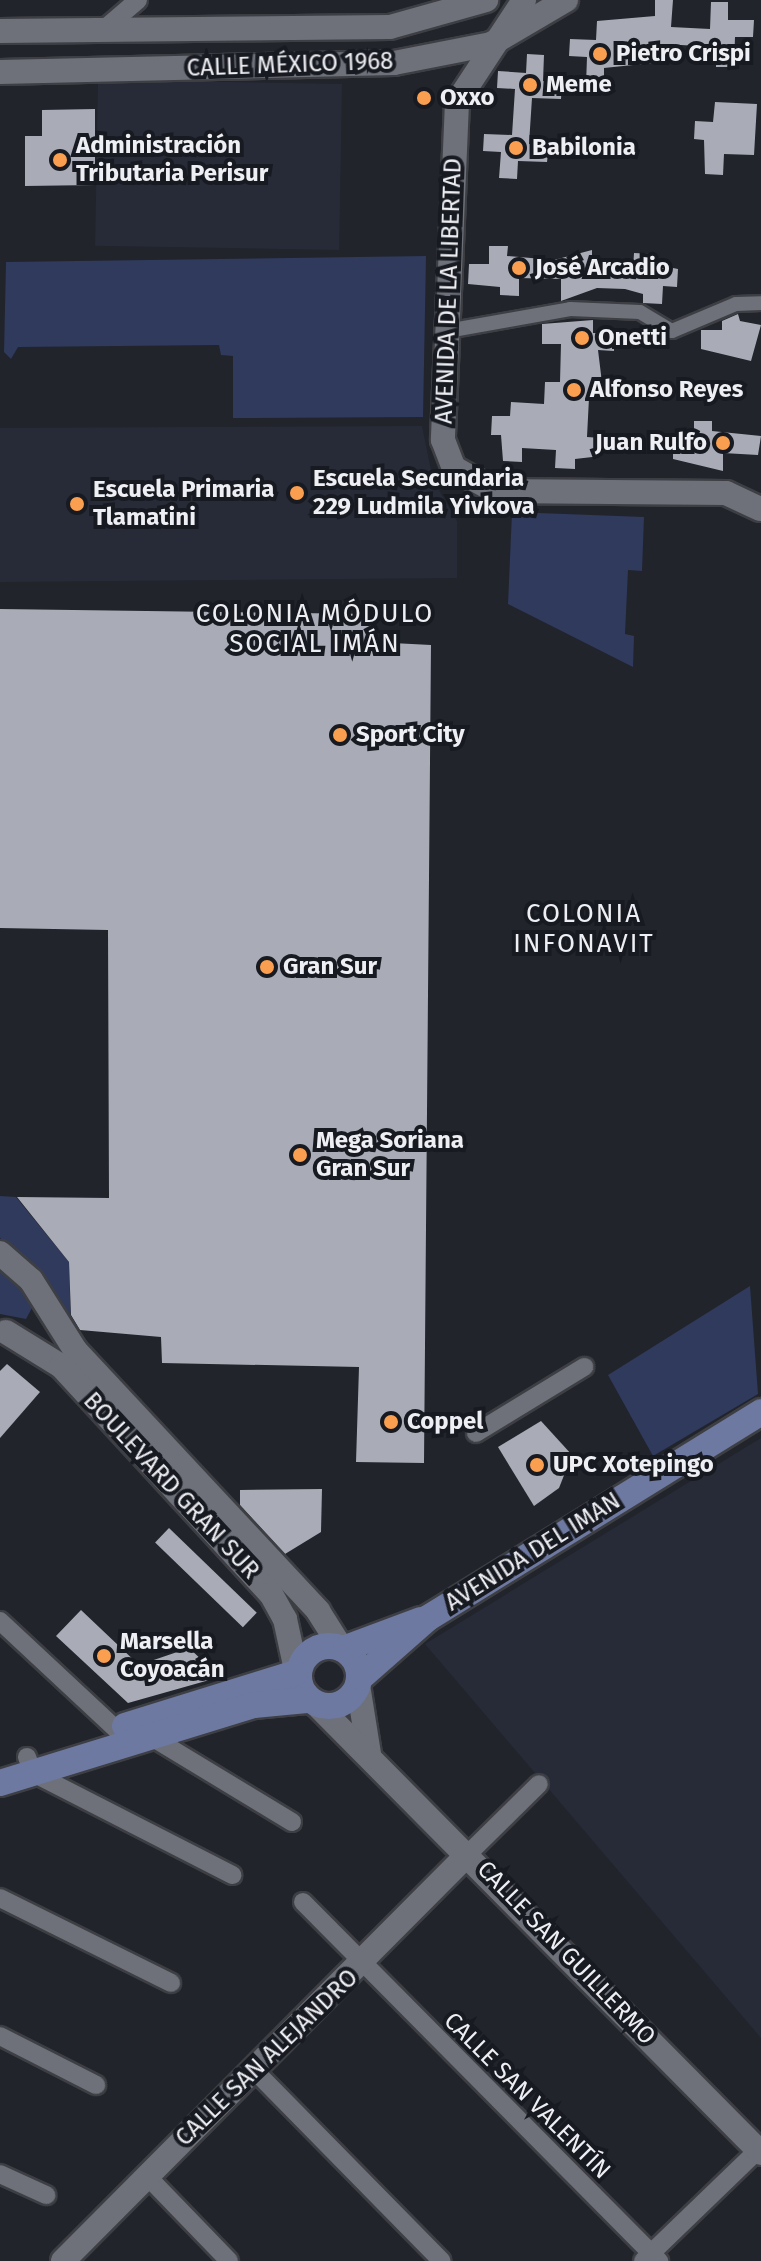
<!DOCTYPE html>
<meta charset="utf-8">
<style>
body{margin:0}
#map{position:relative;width:761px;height:2261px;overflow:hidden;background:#21242b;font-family:"Fira Sans",sans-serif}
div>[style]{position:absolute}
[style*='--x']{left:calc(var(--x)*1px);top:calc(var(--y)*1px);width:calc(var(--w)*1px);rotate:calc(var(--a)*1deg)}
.built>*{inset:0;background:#272b38;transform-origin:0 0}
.green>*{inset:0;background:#2f3a5c}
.building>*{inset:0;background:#a9acb6;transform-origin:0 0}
.roads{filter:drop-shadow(2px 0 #3d3f44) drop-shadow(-2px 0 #3d3f44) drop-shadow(0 2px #3d3f44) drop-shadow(0 -2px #3d3f44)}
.pedestrian>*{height:14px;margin:-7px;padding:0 7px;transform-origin:7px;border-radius:7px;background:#6e717a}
.minor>*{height:18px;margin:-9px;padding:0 9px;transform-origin:9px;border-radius:9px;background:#6e717a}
.tertiary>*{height:24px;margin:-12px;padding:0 12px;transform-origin:12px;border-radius:12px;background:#6e717a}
.secondary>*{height:26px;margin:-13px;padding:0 13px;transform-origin:13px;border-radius:13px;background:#6d79a1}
.secondary>.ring{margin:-13px;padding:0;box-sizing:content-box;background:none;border:26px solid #6d79a1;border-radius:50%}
.dots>*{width:22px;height:22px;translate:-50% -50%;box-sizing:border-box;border:4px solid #181a21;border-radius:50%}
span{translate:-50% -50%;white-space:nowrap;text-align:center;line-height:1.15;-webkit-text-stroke:8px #181a21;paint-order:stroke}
.poi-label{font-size:24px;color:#eeeff4;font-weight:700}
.left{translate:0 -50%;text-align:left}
.right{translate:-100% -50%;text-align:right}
.street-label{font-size:24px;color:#eeeff4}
.neighbourhood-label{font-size:26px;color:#eeeff4;letter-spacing:2px}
</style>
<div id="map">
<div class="built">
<div style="left:342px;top:84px;width:166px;height:244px;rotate:91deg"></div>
<div style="clip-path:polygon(422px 426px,433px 480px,457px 521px,457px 578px,0 582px,0 428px)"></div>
<div style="clip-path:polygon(761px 1438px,761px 2038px,425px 1644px)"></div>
</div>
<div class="green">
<div style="clip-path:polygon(426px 256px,423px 417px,233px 418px,233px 356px,221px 355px,219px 345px,18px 347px,11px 359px,4px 352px,6px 262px)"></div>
<div style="clip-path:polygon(512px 512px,644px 517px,642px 571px,628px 570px,625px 634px,634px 636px,633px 667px,508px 604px)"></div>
<div style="clip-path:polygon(0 1196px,16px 1197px,69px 1262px,71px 1329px,42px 1273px,0 1238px)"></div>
<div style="clip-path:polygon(0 1262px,34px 1304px,26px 1319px,0 1314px)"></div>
<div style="clip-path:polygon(750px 1286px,758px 1394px,653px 1456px,608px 1375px)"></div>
</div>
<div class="building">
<div style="clip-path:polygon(655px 0,673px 0,671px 27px,710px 29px,711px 2px,728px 2px,728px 20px,754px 20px,753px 37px,735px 37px,734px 67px,716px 67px,717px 47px,663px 44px,662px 62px,604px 68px,604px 86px,586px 85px,587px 57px,569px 56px,570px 39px,596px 40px,597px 21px,655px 16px)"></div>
<div style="clip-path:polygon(527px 54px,544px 55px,543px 81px,562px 82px,561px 99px,532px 98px,529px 144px,549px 145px,547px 162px,518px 161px,517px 179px,499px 178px,501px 152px,483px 151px,484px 134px,512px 135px,515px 89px,497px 88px,498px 71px,526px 73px)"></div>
<div style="clip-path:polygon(715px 102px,757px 104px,754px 155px,724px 154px,723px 175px,705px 174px,704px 140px,694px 139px,695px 121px,713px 122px)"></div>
<div style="clip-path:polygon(95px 109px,95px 185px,25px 186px,25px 136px,42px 136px,42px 110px)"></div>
<div style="clip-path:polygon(489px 246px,508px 246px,507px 256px,554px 260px,592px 250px,592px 268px,633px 269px,634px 253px,653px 254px,653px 264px,678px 269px,677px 287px,663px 286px,662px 304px,643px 303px,643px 294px,625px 289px,597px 288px,561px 301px,561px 279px,519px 278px,519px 296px,500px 295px,500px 287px,468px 284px,469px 264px,489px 264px)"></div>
<div style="clip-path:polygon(738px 314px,740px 321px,761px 325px,751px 361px,701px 349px,701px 330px,722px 330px,722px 321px)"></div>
<div style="clip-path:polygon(593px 320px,593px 333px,614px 333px,614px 351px,598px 350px,604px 399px,589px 398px,587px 437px,601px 438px,601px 456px,575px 459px,575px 469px,555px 468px,556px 450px,522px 448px,522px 462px,503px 461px,501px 435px,491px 435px,492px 416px,510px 416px,511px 402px,544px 404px,545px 382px,560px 382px,561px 344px,542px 344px,542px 324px)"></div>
<div style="clip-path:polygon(694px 421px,712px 421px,712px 431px,761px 436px,758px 455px,723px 453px,723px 471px,673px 459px,673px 439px,694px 439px)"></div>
<div style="clip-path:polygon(0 609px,374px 614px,373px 642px,431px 645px,424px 1463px,356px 1462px,359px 1367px,162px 1363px,161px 1337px,80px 1330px,71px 1315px,69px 1262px,17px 1197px,109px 1198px,108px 930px,0 928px)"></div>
<div style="clip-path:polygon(7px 1364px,40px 1392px,0 1438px,0 1371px)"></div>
<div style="clip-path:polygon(541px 1421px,572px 1455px,559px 1488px,534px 1506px,498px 1447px)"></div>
<div style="clip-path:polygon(322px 1489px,321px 1532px,285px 1554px,240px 1505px,240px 1490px)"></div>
<div style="left:169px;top:1528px;width:122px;height:20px;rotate:44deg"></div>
<div style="clip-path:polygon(81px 1610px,139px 1665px,189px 1648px,220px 1677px,128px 1703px,56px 1636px)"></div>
</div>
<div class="roads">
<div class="pedestrian">
<div style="--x:447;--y:331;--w:125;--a:-10.1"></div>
<div style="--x:570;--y:309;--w:70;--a:2.5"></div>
<div style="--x:640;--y:312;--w:37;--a:31"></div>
<div style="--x:672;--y:331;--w:69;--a:-22.9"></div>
<div style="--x:736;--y:304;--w:25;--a:-2"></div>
</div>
<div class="minor">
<div style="--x:103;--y:30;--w:46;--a:-40.6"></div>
<div style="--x:476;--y:1433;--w:127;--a:-31.4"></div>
<div style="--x:0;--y:1621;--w:158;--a:43"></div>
<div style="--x:116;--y:1729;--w:35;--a:12"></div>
<div style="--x:150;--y:1736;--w:166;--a:31.2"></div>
<div style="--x:27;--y:1757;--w:17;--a:69"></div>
<div style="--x:33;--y:1773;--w:224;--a:27.1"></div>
<div style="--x:469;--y:1853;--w:98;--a:-44.6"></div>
<div style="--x:0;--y:1898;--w:191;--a:26.4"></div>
<div style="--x:303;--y:1902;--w:506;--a:45.24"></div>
<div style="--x:0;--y:2036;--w:108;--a:27"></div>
<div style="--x:253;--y:2069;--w:269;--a:45.5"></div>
<div style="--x:0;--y:2174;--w:51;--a:24.5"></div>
<div style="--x:147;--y:2176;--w:118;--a:46"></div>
<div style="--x:643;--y:2261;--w:160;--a:-44"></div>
</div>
<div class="tertiary">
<div style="--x:524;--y:0;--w:122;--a:123.3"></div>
<div style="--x:457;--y:102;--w:338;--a:92.4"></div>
<div style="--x:443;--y:440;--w:30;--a:69"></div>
<div style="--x:454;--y:468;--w:47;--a:29.3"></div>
<div style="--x:495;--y:491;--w:231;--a:0.5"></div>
<div style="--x:726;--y:493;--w:38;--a:25"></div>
<div style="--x:0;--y:31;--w:390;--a:-0.6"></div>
<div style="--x:390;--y:27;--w:100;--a:-15.7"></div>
<div style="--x:0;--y:72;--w:394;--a:-1.3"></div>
<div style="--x:394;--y:63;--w:99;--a:-11.1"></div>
<div style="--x:491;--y:44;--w:87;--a:-30.4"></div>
<div style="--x:0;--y:1253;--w:41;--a:41.1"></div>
<div style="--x:31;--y:1280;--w:83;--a:57.8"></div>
<div style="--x:75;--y:1350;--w:357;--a:47"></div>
<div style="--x:318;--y:1611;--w:41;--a:57.8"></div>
<div style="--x:6;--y:1332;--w:65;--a:31.7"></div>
<div style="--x:61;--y:1366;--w:310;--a:47.4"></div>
<div style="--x:271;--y:1594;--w:29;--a:61"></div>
<div style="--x:285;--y:1619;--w:52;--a:77.8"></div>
<div style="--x:358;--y:1685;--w:70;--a:80.9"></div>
<div style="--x:316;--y:1704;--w:632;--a:45.26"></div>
<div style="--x:63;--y:2261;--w:576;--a:-45.14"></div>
</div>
<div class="secondary">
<div class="ring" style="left:299px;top:1646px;width:34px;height:34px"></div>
<div style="--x:346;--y:1648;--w:80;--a:-20.5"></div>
<div style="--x:361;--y:1677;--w:89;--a:-41.4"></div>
<div style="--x:428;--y:1618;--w:392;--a:-31.7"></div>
<div style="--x:125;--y:1726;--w:178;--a:-17.3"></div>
<div style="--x:0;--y:1783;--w:266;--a:-17.1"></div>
<div style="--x:254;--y:1705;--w:53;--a:-5.4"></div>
</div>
</div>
<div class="dots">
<div style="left:600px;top:54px;background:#fa9f4f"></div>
<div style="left:530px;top:85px;background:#fa9f4f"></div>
<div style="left:424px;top:98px;background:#fa9f4f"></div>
<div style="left:516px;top:148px;background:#fa9f4f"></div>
<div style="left:60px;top:160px;background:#fa9f4f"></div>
<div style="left:519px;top:268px;background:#fa9f4f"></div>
<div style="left:582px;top:338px;background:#fa9f4f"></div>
<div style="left:574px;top:390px;background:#fa9f4f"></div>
<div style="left:723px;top:443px;background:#fa9f4f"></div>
<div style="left:297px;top:493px;background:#fa9f4f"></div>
<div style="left:77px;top:504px;background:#fa9f4f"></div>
<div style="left:340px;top:735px;background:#fa9f4f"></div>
<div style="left:267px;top:967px;background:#fa9f4f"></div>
<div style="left:300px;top:1155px;background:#fa9f4f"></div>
<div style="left:391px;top:1422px;background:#fa9f4f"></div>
<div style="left:537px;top:1465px;background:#fa9f4f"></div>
<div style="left:104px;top:1656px;background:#fa9f4f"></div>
</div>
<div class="poi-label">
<span class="left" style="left:616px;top:54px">Pietro Crispi</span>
<span class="left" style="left:546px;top:85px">Meme</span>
<span class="left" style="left:440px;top:98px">Oxxo</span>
<span class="left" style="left:76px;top:160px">Administración<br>Tributaria Perisur</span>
<span class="left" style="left:532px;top:148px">Babilonia</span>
<span class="left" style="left:535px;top:268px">José Arcadio</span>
<span class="left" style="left:598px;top:338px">Onetti</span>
<span class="left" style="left:590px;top:390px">Alfonso Reyes</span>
<span class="right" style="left:707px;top:443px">Juan Rulfo</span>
<span class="left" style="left:313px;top:493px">Escuela Secundaria<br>229 Ludmila Yivkova</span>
<span class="left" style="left:93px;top:504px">Escuela Primaria<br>Tlamatini</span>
<span class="left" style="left:356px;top:735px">Sport City</span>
<span class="left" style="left:283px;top:967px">Gran Sur</span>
<span class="left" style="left:316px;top:1155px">Mega Soriana<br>Gran Sur</span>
<span class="left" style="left:407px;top:1422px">Coppel</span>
<span class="left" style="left:553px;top:1465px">UPC Xotepingo</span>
<span class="left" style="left:120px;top:1656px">Marsella<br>Coyoacán</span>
</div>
<div class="street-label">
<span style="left:290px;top:65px;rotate:-2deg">CALLE MÉXICO 1968</span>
<span style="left:449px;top:291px;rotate:-88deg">AVENIDA DE LA LIBERTAD</span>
<span style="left:171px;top:1486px;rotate:47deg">BOULEVARD GRAN SUR</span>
<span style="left:533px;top:1552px;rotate:-32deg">AVENIDA DEL IMAN</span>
<span style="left:566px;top:1953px;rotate:46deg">CALLE SAN GUILLERMO</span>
<span style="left:267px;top:2058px;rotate:-44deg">CALLE SAN ALEJANDRO</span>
<span style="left:527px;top:2096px;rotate:45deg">CALLE SAN VALENTÍN</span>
</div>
<div class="neighbourhood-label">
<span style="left:315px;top:629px">COLONIA MÓDULO<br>SOCIAL IMÁN</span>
<span style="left:584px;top:929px">COLONIA<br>INFONAVIT</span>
</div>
</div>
